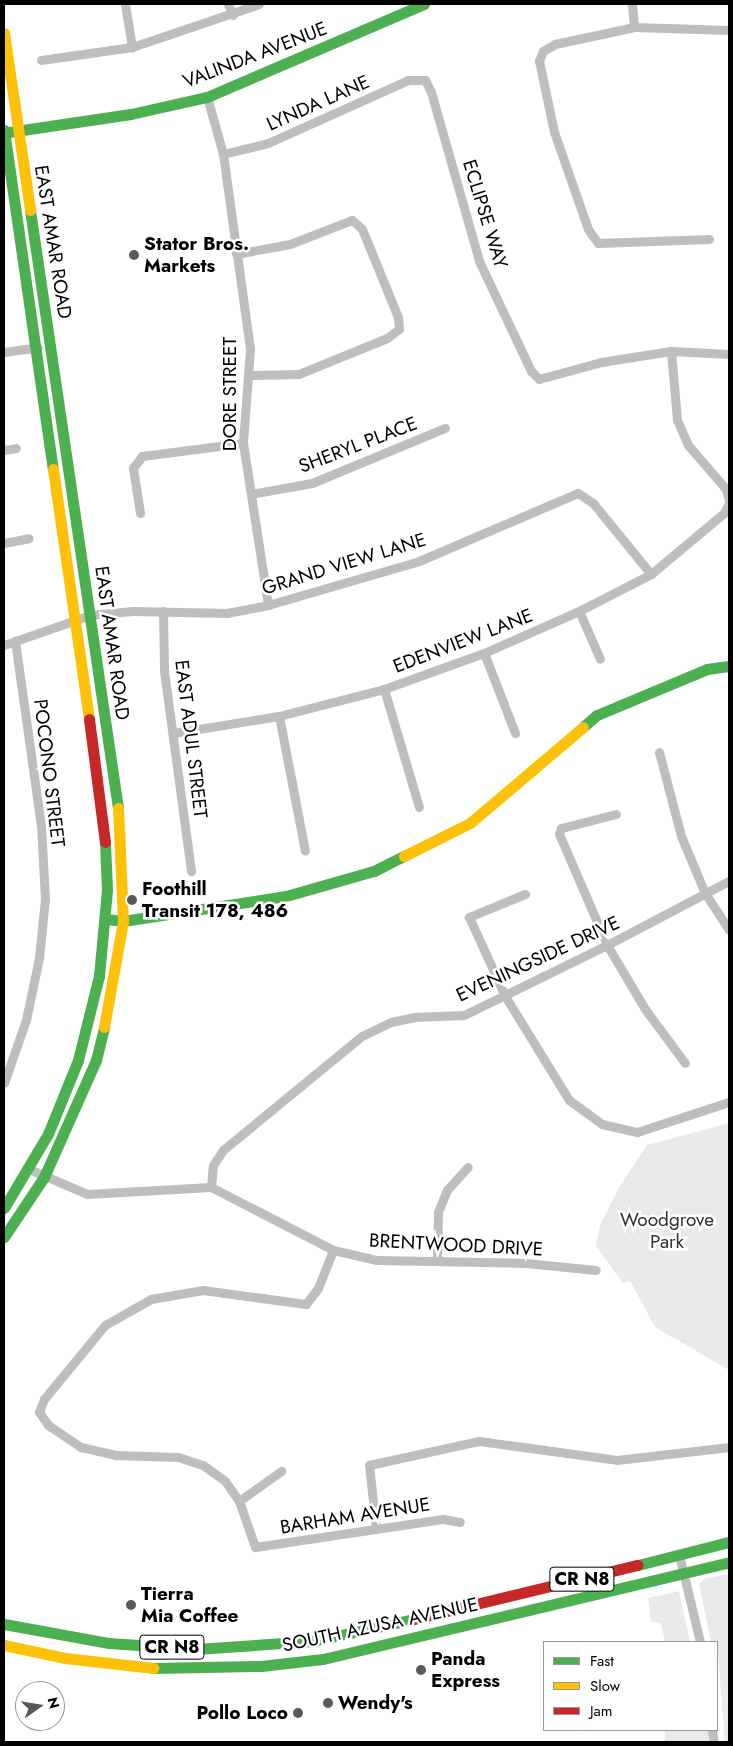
<!DOCTYPE html>
<style>
body{margin:0}
#map{position:relative;width:733px;height:1746px;overflow:hidden;background:#fff;font-family:Jost,sans-serif}
div>[style]{position:absolute}
[style*='--x']{left:calc(var(--x)*1px);top:calc(var(--y)*1px);width:calc(var(--w)*1px);rotate:calc(var(--a)*1deg)}
.green>*{inset:0;background:#eaeaea;transform-origin:0 0}
.street>*{height:9px;margin:-4.5px;padding:0 4.5px;transform-origin:4.5px;border-radius:4.5px;background:#bebebe}
.fast>*{height:11px;margin:-5.5px;padding:0 5.5px;transform-origin:5.5px;border-radius:5.5px;background:#4caf50}
.slow>*{height:11px;margin:-5.5px;padding:0 5.5px;transform-origin:5.5px;border-radius:5.5px;background:#ffc107}
.jam>*{height:11px;margin:-5.5px;padding:0 5.5px;transform-origin:5.5px;border-radius:5.5px;background:#c62828}
.dots>*{width:14px;height:14px;translate:-50% -50%;box-sizing:border-box;border:2px solid #fff;border-radius:50%}
span{translate:-50% -50%;white-space:nowrap;text-align:center;line-height:1.15;-webkit-text-stroke:5px #fff;paint-order:stroke}
.shield-label span{padding:1px 4px;background:#fff;border:1px solid;border-radius:4px;-webkit-text-stroke-width:0}
.shield-label{font-size:18px;color:#000;font-weight:700}
.street-label{font-size:19px;color:#000}
.poi-label{font-size:19px;color:#000;font-weight:700}
.left{translate:0 -50%;text-align:left}
.right{translate:-100% -50%;text-align:right}
.park-label{font-size:19px;color:#303030}
.frame{position:absolute;inset:0;border:5px solid #000;pointer-events:none}
.legend{position:absolute;left:543px;top:1641px;width:175px;height:90px;box-sizing:border-box;background:#fff;border:1px solid #999;margin:0;padding:6px 9px;list-style:none;font-size:15px;color:#000}
.legend li{display:flex;align-items:center;gap:10px;height:25px}
.legend b{width:25px;border:1px solid #999}
.north{position:absolute;left:15px;top:1681px;width:50px;height:50px;box-sizing:border-box;background:#fff;border:1px solid #999;border-radius:50%;rotate:77deg;font-size:14px;font-weight:700;line-height:20px;text-align:center;color:#000}
.north::after{content:'';display:block;margin:auto;width:18px;height:22px;background:#595959;clip-path:polygon(50% 0,100% 100%,50% 72%,0 100%)}
</style>
<div id="map">
<div class="green">
<div style="clip-path:polygon(726px 1124px,729px 1125px,729px 1370px,655px 1327px,630px 1281px,623px 1283px,596px 1246px,600px 1225px,618px 1189px,647px 1145px)"></div>
<div style="clip-path:polygon(729px 1574px,729px 1742px,725px 1742px,717px 1642px,711px 1642px,699px 1584px,704px 1579px)"></div>
<div style="clip-path:polygon(679px 1591px,690px 1642px,665px 1642px,661px 1623px,651px 1622px,648px 1598px)"></div>
<div style="left:665px;top:1730px;width:45px;height:12px"></div>
</div>
<div class="street">
<div style="--x:125;--y:4;--w:44;--a:80.8"></div>
<div style="--x:228;--y:4;--w:12;--a:66"></div>
<div style="--x:632;--y:4;--w:23;--a:85"></div>
<div style="--x:41;--y:60;--w:92;--a:-8.1"></div>
<div style="--x:132;--y:47;--w:134;--a:-18.7"></div>
<div style="--x:207;--y:97;--w:59;--a:74.3"></div>
<div style="--x:223;--y:154;--w:197;--a:82.1"></div>
<div style="--x:250;--y:349;--w:94;--a:94.3"></div>
<div style="--x:243;--y:443;--w:164;--a:81.2"></div>
<div style="--x:223;--y:154;--w:46;--a:-13.7"></div>
<div style="--x:268;--y:143;--w:154;--a:-24.2"></div>
<div style="--x:408;--y:80;--w:17;--a:0"></div>
<div style="--x:425;--y:80;--w:13;--a:63"></div>
<div style="--x:431;--y:92;--w:176;--a:74.1"></div>
<div style="--x:479;--y:261;--w:122;--a:64.7"></div>
<div style="--x:531;--y:371;--w:11;--a:45"></div>
<div style="--x:539;--y:379;--w:64;--a:-15.3"></div>
<div style="--x:601;--y:362;--w:71;--a:-8.9"></div>
<div style="--x:671;--y:351;--w:58;--a:3"></div>
<div style="--x:709;--y:239;--w:111;--a:177.9"></div>
<div style="--x:598;--y:243;--w:17;--a:-126"></div>
<div style="--x:588;--y:229;--w:103;--a:-109.3"></div>
<div style="--x:554;--y:132;--w:73;--a:-101.9"></div>
<div style="--x:539;--y:61;--w:11;--a:-68"></div>
<div style="--x:543;--y:51;--w:14;--a:-30"></div>
<div style="--x:555;--y:44;--w:81;--a:-12.1"></div>
<div style="--x:634;--y:27;--w:95;--a:1.8"></div>
<div style="--x:236;--y:254;--w:55;--a:-10.5"></div>
<div style="--x:290;--y:244;--w:66;--a:-21.2"></div>
<div style="--x:352;--y:220;--w:13;--a:42"></div>
<div style="--x:362;--y:229;--w:95;--a:67.8"></div>
<div style="--x:398;--y:317;--w:12;--a:85"></div>
<div style="--x:399;--y:329;--w:15;--a:143"></div>
<div style="--x:387;--y:338;--w:95;--a:157.8"></div>
<div style="--x:299;--y:374;--w:49;--a:178.8"></div>
<div style="--x:671;--y:351;--w:69;--a:85"></div>
<div style="--x:677;--y:420;--w:27;--a:66"></div>
<div style="--x:688;--y:445;--w:58;--a:49.2"></div>
<div style="--x:726;--y:489;--w:11;--a:75"></div>
<div style="--x:4;--y:352;--w:34;--a:-8"></div>
<div style="--x:4;--y:450;--w:12;--a:-9"></div>
<div style="--x:251;--y:494;--w:62;--a:-10.2"></div>
<div style="--x:312;--y:483;--w:144;--a:-22.5"></div>
<div style="--x:140;--y:513;--w:46;--a:-98.8"></div>
<div style="--x:133;--y:468;--w:15;--a:-53"></div>
<div style="--x:142;--y:456;--w:102;--a:-7.3"></div>
<div style="--x:4;--y:543;--w:25;--a:-11"></div>
<div style="--x:163;--y:611;--w:60;--a:89"></div>
<div style="--x:164;--y:671;--w:202;--a:82.3"></div>
<div style="--x:579;--y:611;--w:52;--a:66.4"></div>
<div style="--x:4;--y:645;--w:91;--a:-19.2"></div>
<div style="--x:90;--y:615;--w:43;--a:-5.3"></div>
<div style="--x:133;--y:611;--w:94;--a:1.2"></div>
<div style="--x:227;--y:613;--w:42;--a:-11"></div>
<div style="--x:268;--y:605;--w:157;--a:-16.2"></div>
<div style="--x:419;--y:561;--w:173;--a:-23.2"></div>
<div style="--x:578;--y:493;--w:18;--a:34"></div>
<div style="--x:593;--y:503;--w:92;--a:50.8"></div>
<div style="--x:484;--y:653;--w:86;--a:68.8"></div>
<div style="--x:384;--y:689;--w:123;--a:73.5"></div>
<div style="--x:279;--y:716;--w:137;--a:79.1"></div>
<div style="--x:174;--y:733;--w:106;--a:-9.2"></div>
<div style="--x:279;--y:716;--w:108;--a:-14.4"></div>
<div style="--x:384;--y:689;--w:106;--a:-19.8"></div>
<div style="--x:484;--y:653;--w:104;--a:-23.9"></div>
<div style="--x:579;--y:611;--w:81;--a:-27.2"></div>
<div style="--x:651;--y:574;--w:95;--a:-39.9"></div>
<div style="--x:724;--y:513;--w:11;--a:-63"></div>
<div style="--x:659;--y:752;--w:87;--a:75.3"></div>
<div style="--x:681;--y:836;--w:62;--a:67.2"></div>
<div style="--x:705;--y:893;--w:44;--a:57"></div>
<div style="--x:616;--y:814;--w:57;--a:165.7"></div>
<div style="--x:561;--y:828;--w:6;--a:108"></div>
<div style="--x:559;--y:834;--w:121;--a:66.6"></div>
<div style="--x:607;--y:945;--w:74;--a:59.3"></div>
<div style="--x:645;--y:1009;--w:67;--a:53.5"></div>
<div style="--x:525;--y:894;--w:61;--a:157.7"></div>
<div style="--x:469;--y:917;--w:87;--a:65.5"></div>
<div style="--x:505;--y:996;--w:122;--a:58.4"></div>
<div style="--x:569;--y:1100;--w:41;--a:36"></div>
<div style="--x:602;--y:1124;--w:36;--a:13"></div>
<div style="--x:637;--y:1132;--w:97;--a:-18.1"></div>
<div style="--x:4;--y:1083;--w:67;--a:-70.8"></div>
<div style="--x:26;--y:1020;--w:63;--a:-78.2"></div>
<div style="--x:39;--y:958;--w:59;--a:-84.2"></div>
<div style="--x:45;--y:899;--w:73;--a:-93.1"></div>
<div style="--x:41;--y:826;--w:187;--a:-98"></div>
<div style="--x:29;--y:1169;--w:63;--a:23.3"></div>
<div style="--x:87;--y:1194;--w:124;--a:-3.2"></div>
<div style="--x:211;--y:1187;--w:137;--a:27.3"></div>
<div style="--x:333;--y:1250;--w:44;--a:13.1"></div>
<div style="--x:376;--y:1260;--w:150;--a:1.1"></div>
<div style="--x:526;--y:1263;--w:70;--a:5.7"></div>
<div style="--x:211;--y:1187;--w:22;--a:-85"></div>
<div style="--x:213;--y:1165;--w:18;--a:-56"></div>
<div style="--x:223;--y:1150;--w:180;--a:-39.4"></div>
<div style="--x:362;--y:1036;--w:32;--a:-26"></div>
<div style="--x:391;--y:1022;--w:24;--a:-12"></div>
<div style="--x:414;--y:1017;--w:50;--a:-2.3"></div>
<div style="--x:464;--y:1015;--w:159;--a:-26.1"></div>
<div style="--x:607;--y:945;--w:138;--a:-27.7"></div>
<div style="--x:333;--y:1250;--w:41;--a:111.5"></div>
<div style="--x:318;--y:1288;--w:20;--a:127"></div>
<div style="--x:306;--y:1304;--w:104;--a:-172.3"></div>
<div style="--x:203;--y:1290;--w:53;--a:170.2"></div>
<div style="--x:151;--y:1299;--w:53;--a:150.5"></div>
<div style="--x:105;--y:1325;--w:96;--a:129.5"></div>
<div style="--x:44;--y:1399;--w:14;--a:111"></div>
<div style="--x:39;--y:1412;--w:16;--a:55"></div>
<div style="--x:48;--y:1425;--w:40;--a:34"></div>
<div style="--x:81;--y:1447;--w:35;--a:13"></div>
<div style="--x:115;--y:1455;--w:63;--a:1.8"></div>
<div style="--x:178;--y:1457;--w:26;--a:18"></div>
<div style="--x:203;--y:1465;--w:27;--a:36"></div>
<div style="--x:225;--y:1481;--w:24;--a:55"></div>
<div style="--x:239;--y:1501;--w:49;--a:70.8"></div>
<div style="--x:255;--y:1547;--w:190;--a:-8.5"></div>
<div style="--x:443;--y:1519;--w:17;--a:10"></div>
<div style="--x:437;--y:1260;--w:48;--a:-88.8"></div>
<div style="--x:438;--y:1212;--w:24;--a:-68"></div>
<div style="--x:447;--y:1190;--w:31;--a:-48"></div>
<div style="--x:239;--y:1501;--w:52;--a:-35.5"></div>
<div style="--x:376;--y:1529;--w:64;--a:-96.2"></div>
<div style="--x:369;--y:1465;--w:113;--a:-12.3"></div>
<div style="--x:479;--y:1441;--w:139;--a:7.8"></div>
<div style="--x:617;--y:1460;--w:113;--a:-6.6"></div>
<div style="--x:679;--y:1555;--w:89;--a:76.4"></div>
<div style="--x:712;--y:1730;--w:12;--a:81"></div>
</div>
<div class="fast">
<div style="--x:4;--y:130;--w:343;--a:81.8"></div>
<div style="--x:9;--y:132;--w:123;--a:-8.4"></div>
<div style="--x:131;--y:114;--w:78;--a:-12.6"></div>
<div style="--x:207;--y:97;--w:236;--a:-23.2"></div>
<div style="--x:30;--y:210;--w:604;--a:81.63"></div>
<div style="--x:583;--y:727;--w:18;--a:-41"></div>
<div style="--x:597;--y:715;--w:119;--a:-22.7"></div>
<div style="--x:707;--y:669;--w:22;--a:-8"></div>
<div style="--x:106;--y:919;--w:17;--a:7"></div>
<div style="--x:123;--y:921;--w:165;--a:-8.7"></div>
<div style="--x:286;--y:896;--w:91;--a:-15.9"></div>
<div style="--x:374;--y:871;--w:34;--a:-27"></div>
<div style="--x:4;--y:1208;--w:86;--a:-59.3"></div>
<div style="--x:48;--y:1134;--w:80;--a:-67.9"></div>
<div style="--x:78;--y:1060;--w:87;--a:-76"></div>
<div style="--x:99;--y:976;--w:86;--a:-84.7"></div>
<div style="--x:107;--y:890;--w:48;--a:-92.4"></div>
<div style="--x:4;--y:1237;--w:72;--a:-56.3"></div>
<div style="--x:44;--y:1177;--w:128;--a:-66"></div>
<div style="--x:96;--y:1060;--w:34;--a:-76"></div>
<div style="--x:638;--y:1565;--w:94;--a:-14.2"></div>
<div style="--x:4;--y:1624;--w:107;--a:10.3"></div>
<div style="--x:109;--y:1643;--w:87;--a:3.9"></div>
<div style="--x:196;--y:1649;--w:117;--a:-3.9"></div>
<div style="--x:313;--y:1641;--w:103;--a:-12.3"></div>
<div style="--x:153;--y:1668;--w:108;--a:-1.1"></div>
<div style="--x:261;--y:1666;--w:62;--a:-6.4"></div>
<div style="--x:323;--y:1659;--w:417;--a:-13.4"></div>
</div>
<div class="slow">
<div style="--x:4;--y:33;--w:179;--a:81.6"></div>
<div style="--x:53;--y:469;--w:253;--a:81.8"></div>
<div style="--x:404;--y:856;--w:74;--a:-26.6"></div>
<div style="--x:470;--y:823;--w:148;--a:-40.3"></div>
<div style="--x:104;--y:1027;--w:108;--a:-79.8"></div>
<div style="--x:123;--y:921;--w:113;--a:-92.5"></div>
<div style="--x:4;--y:1645;--w:62;--a:12"></div>
<div style="--x:65;--y:1658;--w:89;--a:6.5"></div>
</div>
<div class="jam">
<div style="--x:89;--y:719;--w:124;--a:82.6"></div>
<div style="--x:414;--y:1619;--w:230;--a:-13.6"></div>
</div>
<div class="dots">
<div style="left:134px;top:255px;background:#595959"></div>
<div style="left:132px;top:900px;background:#595959"></div>
<div style="left:131px;top:1605px;background:#595959"></div>
<div style="left:421px;top:1670px;background:#595959"></div>
<div style="left:328px;top:1703px;background:#595959"></div>
<div style="left:298px;top:1713px;background:#595959"></div>
</div>
<div class="shield-label">
<span style="left:582px;top:1579px">CR N8</span>
<span style="left:172px;top:1647px">CR N8</span>
</div>
<div class="street-label">
<span style="left:255px;top:55px;rotate:-21deg">VALINDA AVENUE</span>
<span style="left:318px;top:103px;rotate:-24deg">LYNDA LANE</span>
<span style="left:485px;top:214px;rotate:73deg">ECLIPSE WAY</span>
<span style="left:53px;top:242px;rotate:81deg">EAST AMAR ROAD</span>
<span style="left:230px;top:394px;rotate:-90deg">DORE STREET</span>
<span style="left:358px;top:445px;rotate:-21deg">SHERYL PLACE</span>
<span style="left:344px;top:564px;rotate:-17deg">GRAND VIEW LANE</span>
<span style="left:463px;top:641px;rotate:-21deg">EDENVIEW LANE</span>
<span style="left:112px;top:643px;rotate:82deg">EAST AMAR ROAD</span>
<span style="left:191px;top:739px;rotate:83deg">EAST ADUL STREET</span>
<span style="left:49px;top:773px;rotate:83deg">POCONO STREET</span>
<span style="left:538px;top:959px;rotate:-25deg">EVENINGSIDE DRIVE</span>
<span style="left:456px;top:1245px;rotate:3deg">BRENTWOOD DRIVE</span>
<span style="left:355px;top:1516px;rotate:-9deg">BARHAM AVENUE</span>
<span style="left:380px;top:1625px;rotate:-12deg">SOUTH AZUSA AVENUE</span>
</div>
<div class="poi-label">
<span class="left" style="left:144px;top:255px">Stator Bros.<br>Markets</span>
<span class="left" style="left:142px;top:900px">Foothill<br>Transit 178, 486</span>
<span class="left" style="left:141px;top:1605px">Tierra<br>Mia Coffee</span>
<span class="left" style="left:431px;top:1670px">Panda<br>Express</span>
<span class="left" style="left:338px;top:1703px">Wendy's</span>
<span class="right" style="left:288px;top:1713px">Pollo Loco</span>
</div>
<div class="park-label">
<span style="left:667px;top:1231px">Woodgrove<br>Park</span>
</div>
<div class="frame"></div>
<ul class="legend">
<li><b style="height:6px;background:#4caf50"></b>Fast</li>
<li><b style="height:6px;background:#ffc107"></b>Slow</li>
<li><b style="height:6px;background:#c62828"></b>Jam</li>
</ul>
<div class="north">N</div>
</div>
